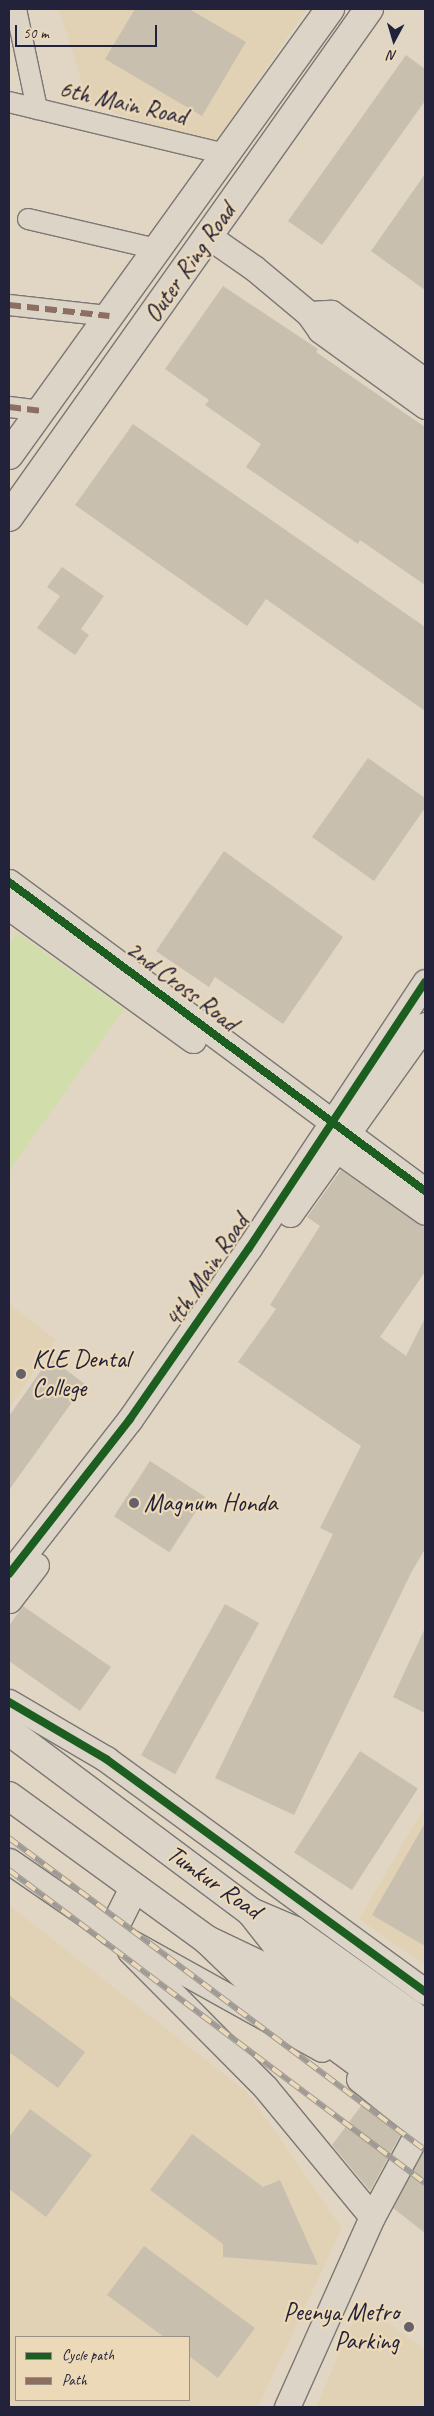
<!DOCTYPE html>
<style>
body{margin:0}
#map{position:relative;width:434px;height:2416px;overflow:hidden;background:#e0d6c3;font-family:Caveat,sans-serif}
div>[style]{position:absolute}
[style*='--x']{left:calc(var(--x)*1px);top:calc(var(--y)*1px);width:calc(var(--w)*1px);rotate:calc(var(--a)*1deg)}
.built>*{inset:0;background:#e2d2b5}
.green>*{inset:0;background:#d2ddac}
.building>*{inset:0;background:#c8bfae;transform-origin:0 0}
.roads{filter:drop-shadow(1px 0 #7c7774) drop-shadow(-1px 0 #7c7774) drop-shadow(0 1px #7c7774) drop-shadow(0 -1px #7c7774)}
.minor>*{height:20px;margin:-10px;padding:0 10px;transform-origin:10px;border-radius:10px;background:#dcd4c7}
.tertiary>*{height:25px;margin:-12.5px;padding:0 12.5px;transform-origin:12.5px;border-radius:12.5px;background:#dcd4c7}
.trunk>*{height:28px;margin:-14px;padding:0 14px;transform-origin:14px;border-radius:14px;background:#dcd4c7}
.motorway>*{height:28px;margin:-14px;padding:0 14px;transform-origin:14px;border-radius:14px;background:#dcd4c7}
.rail>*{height:5.5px;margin-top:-2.75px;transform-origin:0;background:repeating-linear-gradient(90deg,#ecd9b7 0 11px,#9f9a94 0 22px);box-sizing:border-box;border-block:1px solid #9f9a94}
.quiet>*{height:6px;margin-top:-3px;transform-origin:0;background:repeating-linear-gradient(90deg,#8d6e63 0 12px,transparent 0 18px)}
.cycleway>*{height:8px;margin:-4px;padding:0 4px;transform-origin:4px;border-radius:4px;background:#1b5e20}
.dots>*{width:14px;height:14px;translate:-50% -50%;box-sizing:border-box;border:2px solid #ecd9b7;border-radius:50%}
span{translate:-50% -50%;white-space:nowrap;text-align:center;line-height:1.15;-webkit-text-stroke:4.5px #ecd9b7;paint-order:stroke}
.street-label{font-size:25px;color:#22223b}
.poi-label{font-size:25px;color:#22223b}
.left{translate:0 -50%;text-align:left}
.right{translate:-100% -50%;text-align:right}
.frame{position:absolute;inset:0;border:10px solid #22223b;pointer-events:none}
.legend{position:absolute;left:15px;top:2336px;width:175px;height:65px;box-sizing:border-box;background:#ecd9b7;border:1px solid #9b9085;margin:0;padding:6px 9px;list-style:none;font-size:15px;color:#22223b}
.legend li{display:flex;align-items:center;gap:10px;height:25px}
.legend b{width:25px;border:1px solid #9b9085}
.north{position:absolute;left:369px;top:15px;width:50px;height:50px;-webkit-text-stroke:4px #ecd9b7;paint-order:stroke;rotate:186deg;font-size:14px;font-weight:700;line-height:20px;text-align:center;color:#22223b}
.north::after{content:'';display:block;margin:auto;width:18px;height:22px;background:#22223b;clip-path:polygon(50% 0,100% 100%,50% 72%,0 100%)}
.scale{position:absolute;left:15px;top:25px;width:142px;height:22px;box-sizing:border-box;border:2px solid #22223b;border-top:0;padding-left:6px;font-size:15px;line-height:18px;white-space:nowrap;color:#22223b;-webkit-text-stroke:4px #ecd9b7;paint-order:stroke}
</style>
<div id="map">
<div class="built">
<div style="clip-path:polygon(59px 9px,307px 9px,213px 145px,89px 105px)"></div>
<div style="clip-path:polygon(9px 1304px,56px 1340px,9px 1408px)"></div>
<div style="clip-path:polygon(425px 1806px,425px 1965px,359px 1919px)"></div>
<div style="clip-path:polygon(evenodd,9px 1905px,248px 2093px,342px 2228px,258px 2407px,9px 2407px,9px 1905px,16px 2337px,189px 2337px,189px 2400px,16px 2400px,16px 2337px)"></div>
<div style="clip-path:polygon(361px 2304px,425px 2349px,425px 2407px,316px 2407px)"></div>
</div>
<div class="green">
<div style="clip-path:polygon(17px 933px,124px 1009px,9px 1171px,9px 945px)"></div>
</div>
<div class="building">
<div style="clip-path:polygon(135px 9px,189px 9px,246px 42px,202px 116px,105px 59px)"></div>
<div style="clip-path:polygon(406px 55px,425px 69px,425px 101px,322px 245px,288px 221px)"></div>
<div style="clip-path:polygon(425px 174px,425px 290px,371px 251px)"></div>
<div style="clip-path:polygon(223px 286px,318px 349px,316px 352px,425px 427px,425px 585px,360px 540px,358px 544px,246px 467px,261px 444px,205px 405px,209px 400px,165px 369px)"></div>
<div style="clip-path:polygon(133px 424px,425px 627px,425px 711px,266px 599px,247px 626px,75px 505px)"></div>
<div style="clip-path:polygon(62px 567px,104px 596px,81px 629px,89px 635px,75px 655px,37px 628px,60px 596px,47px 587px)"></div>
<div style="clip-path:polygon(368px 758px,425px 798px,425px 808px,374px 881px,312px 837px)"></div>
<div style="clip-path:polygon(224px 851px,343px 937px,283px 1024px,215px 977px,209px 987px,156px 951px)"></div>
<div style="clip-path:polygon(341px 1170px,425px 1228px,425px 1272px,380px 1337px,406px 1356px,425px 1318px,425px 1549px,411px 1573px,294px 1815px,215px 1778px,333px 1534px,320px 1528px,361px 1446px,238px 1362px,276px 1309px,270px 1305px,320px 1226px,307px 1217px)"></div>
<div style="clip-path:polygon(50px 1358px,85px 1384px,9px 1490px,9px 1416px)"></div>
<div style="left:150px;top:1461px;width:66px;height:66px;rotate:33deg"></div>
<div style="left:225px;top:1604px;width:39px;height:173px;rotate:29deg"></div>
<div style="clip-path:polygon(23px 1606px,111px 1667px,80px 1711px,9px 1661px,9px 1626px)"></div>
<div style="clip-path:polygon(425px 1628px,425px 1713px,393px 1697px)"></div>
<div style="left:360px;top:1751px;width:69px;height:121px;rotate:33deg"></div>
<div style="clip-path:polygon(425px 1823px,425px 1946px,372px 1915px)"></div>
<div style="clip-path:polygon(9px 1995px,85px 2052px,58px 2088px,9px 2052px)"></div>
<div style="clip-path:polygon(364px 2102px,402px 2132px,370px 2191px,332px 2145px)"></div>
<div style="clip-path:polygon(30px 2109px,92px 2155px,46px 2217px,9px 2189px,9px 2137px)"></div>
<div style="clip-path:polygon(192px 2134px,263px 2187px,280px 2180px,318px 2265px,223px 2257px,223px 2244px,150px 2190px)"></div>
<div style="clip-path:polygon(425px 2149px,425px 2233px,393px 2208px)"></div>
<div style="clip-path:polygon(144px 2246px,255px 2328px,218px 2378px,189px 2356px,189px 2337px,164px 2337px,107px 2295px)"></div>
</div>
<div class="roads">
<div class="minor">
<div style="--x:16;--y:9;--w:102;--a:78.1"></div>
<div style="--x:9;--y:102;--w:222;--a:13.5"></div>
<div style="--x:28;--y:219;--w:132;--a:13.1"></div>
<div style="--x:9;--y:305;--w:101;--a:6.3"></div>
<div style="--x:9;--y:407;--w:31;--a:7"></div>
</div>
<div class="tertiary">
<div style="--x:208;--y:236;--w:56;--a:34.8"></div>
<div style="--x:254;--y:268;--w:72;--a:39.9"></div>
<div style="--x:309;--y:314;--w:19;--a:55"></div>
<div style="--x:320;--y:330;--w:130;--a:35.9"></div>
<div style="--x:309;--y:314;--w:22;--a:-3"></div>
<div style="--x:331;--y:313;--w:116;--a:35.9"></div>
<div style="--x:9;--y:882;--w:518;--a:36.6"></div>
<div style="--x:9;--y:907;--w:227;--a:35.9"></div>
<div style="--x:322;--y:1139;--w:126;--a:35.3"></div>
<div style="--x:290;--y:1214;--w:232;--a:-54.5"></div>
<div style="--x:9;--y:1574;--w:197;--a:-52"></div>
<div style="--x:130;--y:1419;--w:208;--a:-55.2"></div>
<div style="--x:249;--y:1248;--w:319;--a:-56.5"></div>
<div style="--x:9;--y:1600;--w:44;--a:-52.4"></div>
<div style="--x:9;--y:1702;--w:113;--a:30.4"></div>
<div style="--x:106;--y:1759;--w:395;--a:36.1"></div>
<div style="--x:9;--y:1861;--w:125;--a:34.6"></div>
<div style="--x:112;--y:1932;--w:240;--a:29.1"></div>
<div style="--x:130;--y:1951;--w:192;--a:45.2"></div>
<div style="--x:265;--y:2087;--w:168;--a:50.5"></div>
<div style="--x:359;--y:2079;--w:85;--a:38.8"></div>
<div style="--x:287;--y:2407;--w:208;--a:-65.9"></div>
<div style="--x:372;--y:2217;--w:101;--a:-61.7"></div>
</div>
<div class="trunk">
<div style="--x:9;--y:455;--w:550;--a:-54.26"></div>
<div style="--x:9;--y:517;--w:623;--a:-54.68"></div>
<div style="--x:9;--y:1731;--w:302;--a:36.8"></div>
<div style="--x:251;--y:1912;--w:46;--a:23.2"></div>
<div style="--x:293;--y:1930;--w:162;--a:35.5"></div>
<div style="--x:9;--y:1796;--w:245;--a:36"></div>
<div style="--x:207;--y:1940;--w:71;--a:43.9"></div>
<div style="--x:258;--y:1989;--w:207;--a:36.4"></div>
<div style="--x:112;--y:1932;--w:49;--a:-63.4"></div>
</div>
<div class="motorway">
<div style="--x:251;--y:1912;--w:42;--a:51.8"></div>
<div style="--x:277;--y:1945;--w:184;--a:36.4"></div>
<div style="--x:207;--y:1940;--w:72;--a:25.5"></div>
<div style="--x:272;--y:1971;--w:191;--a:36.9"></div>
</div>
</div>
<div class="rail">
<div style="--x:9;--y:1838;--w:520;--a:36.87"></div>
<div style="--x:9;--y:1870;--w:521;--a:36.96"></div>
</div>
<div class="quiet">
<div style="--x:9;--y:305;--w:101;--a:6.3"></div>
<div style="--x:9;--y:407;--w:31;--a:7"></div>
</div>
<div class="cycleway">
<div style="--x:9;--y:882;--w:518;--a:36.6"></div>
<div style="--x:9;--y:1574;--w:197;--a:-52"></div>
<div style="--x:130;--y:1419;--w:208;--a:-55.2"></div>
<div style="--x:249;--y:1248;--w:319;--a:-56.5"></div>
<div style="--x:9;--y:1702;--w:113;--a:30.4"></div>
<div style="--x:106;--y:1759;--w:395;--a:36.1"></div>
</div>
<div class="dots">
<div style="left:21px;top:1374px;background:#64616b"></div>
<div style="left:134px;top:1503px;background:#64616b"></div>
<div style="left:409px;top:2327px;background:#64616b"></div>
</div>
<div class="street-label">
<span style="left:123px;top:103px;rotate:13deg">6th Main Road</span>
<span style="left:190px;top:263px;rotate:-55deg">Outer Ring Road</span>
<span style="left:182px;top:986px;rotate:37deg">2nd Cross Road</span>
<span style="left:207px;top:1271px;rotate:-56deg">4th Main Road</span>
<span style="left:214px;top:1882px;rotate:35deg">Tumkur Road</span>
</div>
<div class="poi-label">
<span class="left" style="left:32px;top:1374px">KLE Dental<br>College</span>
<span class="left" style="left:144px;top:1503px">Magnum Honda</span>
<span class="right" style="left:399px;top:2327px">Peenya Metro<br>Parking</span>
</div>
<div class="frame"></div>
<ul class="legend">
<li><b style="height:6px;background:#1b5e20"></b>Cycle path</li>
<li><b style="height:6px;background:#8d6e63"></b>Path</li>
</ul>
<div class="north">N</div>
<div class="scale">50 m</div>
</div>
